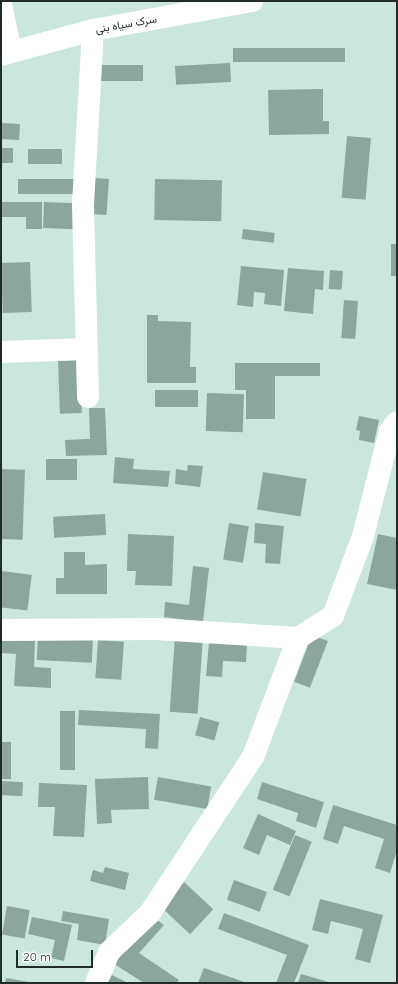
<!DOCTYPE html>
<meta charset="utf-8">
<style>
body{margin:0}
#map{position:relative;width:398px;height:984px;overflow:hidden;background:#cbe6db;font-family:Quicksand,Vazirmatn,sans-serif}
div>[style]{position:absolute}
[style*='--x']{left:calc(var(--x)*1px);top:calc(var(--y)*1px);width:calc(var(--w)*1px);rotate:calc(var(--a)*1deg)}
.building>*{inset:0;background:#8da69c;transform-origin:0 0}
.minor>*{height:22px;margin:-11px;padding:0 11px;transform-origin:11px;border-radius:11px;background:#fff}
span{translate:-50% -50%;white-space:nowrap;text-align:center;line-height:1.15;-webkit-text-stroke:3px #fff;paint-order:stroke}
.street-label{font-size:11px;color:#212b27}
.frame{position:absolute;inset:0;border:2px solid #212b27;pointer-events:none}
.scale{position:absolute;left:16px;top:950px;width:77px;height:18px;box-sizing:border-box;border:2px solid #212b27;border-top:0;padding-left:5px;font-size:12px;line-height:14px;white-space:nowrap;color:#212b27;-webkit-text-stroke:3px #fff;paint-order:stroke}
</style>
<div id="map">
<div class="building">
<div style="left:345px;top:48px;width:14px;height:112px;rotate:90deg"></div>
<div style="left:230px;top:63px;width:19px;height:55px;rotate:87deg"></div>
<div style="left:95px;top:65px;width:48px;height:16px"></div>
<div style="clip-path:polygon(323px 89px,323px 121px,329px 121px,329px 134px,269px 135px,268px 90px)"></div>
<div style="left:1px;top:123px;width:19px;height:16px;rotate:3deg"></div>
<div style="left:347px;top:136px;width:24px;height:62px;rotate:5deg"></div>
<div style="left:1px;top:148px;width:12px;height:15px"></div>
<div style="left:28px;top:149px;width:34px;height:15px"></div>
<div style="left:94px;top:178px;width:15px;height:36px;rotate:4deg"></div>
<div style="left:18px;top:179px;width:56px;height:15px"></div>
<div style="left:155px;top:179px;width:67px;height:41px;rotate:1deg"></div>
<div style="clip-path:polygon(1px 202px,42px 202px,42px 229px,26px 229px,26px 217px,1px 217px)"></div>
<div style="left:44px;top:202px;width:33px;height:26px;rotate:2deg"></div>
<div style="left:243px;top:229px;width:32px;height:10px;rotate:7deg"></div>
<div style="left:391px;top:244px;width:6px;height:32px"></div>
<div style="left:30px;top:262px;width:50px;height:29px;rotate:88deg"></div>
<div style="clip-path:polygon(241px 266px,284px 270px,281px 306px,264px 304px,265px 293px,254px 292px,253px 307px,237px 305px)"></div>
<div style="clip-path:polygon(288px 268px,324px 271px,323px 290px,315px 289px,313px 314px,284px 311px)"></div>
<div style="left:330px;top:270px;width:13px;height:19px;rotate:4deg"></div>
<div style="left:344px;top:300px;width:14px;height:38px;rotate:4deg"></div>
<div style="clip-path:polygon(147px 315px,158px 315px,158px 321px,191px 322px,190px 367px,196px 367px,196px 383px,147px 383px)"></div>
<div style="left:80px;top:359px;width:54px;height:22px;rotate:88deg"></div>
<div style="clip-path:polygon(235px 363px,320px 363px,320px 376px,275px 376px,275px 419px,246px 419px,246px 390px,235px 390px)"></div>
<div style="left:155px;top:390px;width:43px;height:17px"></div>
<div style="left:207px;top:393px;width:37px;height:38px;rotate:2deg"></div>
<div style="clip-path:polygon(89px 408px,105px 408px,107px 455px,66px 456px,65px 440px,90px 439px)"></div>
<div style="clip-path:polygon(359px 416px,379px 420px,374px 443px,359px 440px,360px 431px,356px 430px)"></div>
<div style="clip-path:polygon(115px 457px,134px 459px,133px 469px,170px 471px,168px 487px,113px 483px)"></div>
<div style="left:46px;top:459px;width:31px;height:21px"></div>
<div style="clip-path:polygon(188px 465px,203px 466px,200px 487px,175px 484px,176px 469px,187px 471px)"></div>
<div style="left:1px;top:469px;width:24px;height:70px;rotate:2deg"></div>
<div style="left:263px;top:472px;width:44px;height:38px;rotate:9deg"></div>
<div style="left:105px;top:514px;width:21px;height:52px;rotate:87deg"></div>
<div style="left:229px;top:523px;width:20px;height:37px;rotate:9deg"></div>
<div style="clip-path:polygon(255px 523px,284px 526px,280px 564px,265px 563px,266px 544px,254px 543px)"></div>
<div style="clip-path:polygon(128px 534px,174px 536px,172px 586px,135px 585px,136px 571px,127px 571px)"></div>
<div style="clip-path:polygon(378px 534px,397px 538px,397px 590px,367px 584px)"></div>
<div style="clip-path:polygon(64px 552px,85px 552px,85px 565px,107px 564px,107px 594px,56px 594px,56px 578px,64px 578px)"></div>
<div style="clip-path:polygon(193px 566px,209px 568px,203px 622px,164px 617px,165px 602px,189px 605px)"></div>
<div style="left:1px;top:571px;width:31px;height:36px;rotate:7deg"></div>
<div style="left:312px;top:635px;width:17px;height:50px;rotate:21deg"></div>
<div style="left:175px;top:636px;width:28px;height:76px;rotate:4deg"></div>
<div style="clip-path:polygon(1px 637px,35px 638px,34px 667px,51px 668px,51px 688px,14px 686px,16px 654px,1px 653px)"></div>
<div style="left:38px;top:637px;width:55px;height:23px;rotate:3deg"></div>
<div style="left:98px;top:640px;width:26px;height:38px;rotate:4deg"></div>
<div style="clip-path:polygon(209px 642px,247px 644px,246px 662px,223px 661px,222px 677px,206px 676px)"></div>
<div style="clip-path:polygon(79px 710px,160px 714px,158px 749px,145px 748px,146px 729px,78px 725px)"></div>
<div style="left:60px;top:711px;width:15px;height:59px"></div>
<div style="left:200px;top:717px;width:20px;height:19px;rotate:15deg"></div>
<div style="left:1px;top:742px;width:10px;height:37px"></div>
<div style="clip-path:polygon(148px 777px,149px 809px,111px 810px,112px 823px,97px 824px,95px 779px)"></div>
<div style="left:158px;top:777px;width:54px;height:23px;rotate:10deg"></div>
<div style="left:1px;top:781px;width:22px;height:14px;rotate:3deg"></div>
<div style="clip-path:polygon(262px 782px,324px 802px,316px 828px,296px 821px,298px 813px,257px 799px)"></div>
<div style="clip-path:polygon(39px 783px,87px 785px,84px 837px,53px 836px,55px 807px,38px 807px)"></div>
<div style="clip-path:polygon(333px 805px,397px 825px,397px 850px,390px 873px,375px 868px,384px 839px,344px 826px,338px 844px,323px 839px)"></div>
<div style="clip-path:polygon(258px 814px,296px 831px,290px 845px,267px 835px,259px 855px,243px 848px)"></div>
<div style="left:295px;top:835px;width:18px;height:59px;rotate:22deg"></div>
<div style="clip-path:polygon(105px 867px,129px 873px,125px 890px,90px 881px,93px 870px,103px 873px)"></div>
<div style="left:234px;top:880px;width:35px;height:21px;rotate:20deg"></div>
<div style="left:184px;top:882px;width:40px;height:34px;rotate:43deg"></div>
<div style="clip-path:polygon(320px 899px,383px 915px,370px 963px,355px 959px,363px 929px,331px 921px,328px 934px,312px 930px)"></div>
<div style="left:7px;top:906px;width:23px;height:29px;rotate:10deg"></div>
<div style="clip-path:polygon(63px 911px,109px 919px,105px 945px,77px 940px,79px 924px,61px 921px)"></div>
<div style="clip-path:polygon(224px 913px,309px 945px,294px 983px,276px 983px,287px 955px,218px 929px)"></div>
<div style="clip-path:polygon(152px 916px,164px 925px,139px 953px,179px 980px,177px 983px,144px 983px,111px 962px)"></div>
<div style="clip-path:polygon(32px 917px,72px 925px,64px 961px,51px 958px,55px 940px,28px 934px)"></div>
<div style="clip-path:polygon(204px 968px,247px 983px,198px 983px)"></div>
<div style="clip-path:polygon(301px 974px,332px 983px,298px 983px)"></div>
<div style="clip-path:polygon(112px 975px,128px 983px,107px 983px)"></div>
<div style="clip-path:polygon(6px 978px,29px 982px,29px 983px,5px 983px)"></div>
</div>
<div class="minor">
<div style="--x:1;--y:4;--w:49;--a:78.2"></div>
<div style="--x:1;--y:55;--w:95;--a:-15.2"></div>
<div style="--x:93;--y:30;--w:162;--a:-10.3"></div>
<div style="--x:1;--y:352;--w:86;--a:-2"></div>
<div style="--x:88;--y:397;--w:193;--a:-91.5"></div>
<div style="--x:83;--y:204;--w:174;--a:-86.7"></div>
<div style="--x:1;--y:630;--w:155;--a:-0.4"></div>
<div style="--x:156;--y:629;--w:142;--a:3.6"></div>
<div style="--x:96;--y:983;--w:34;--a:-67"></div>
<div style="--x:109;--y:952;--w:57;--a:-43.6"></div>
<div style="--x:150;--y:913;--w:187;--a:-56.6"></div>
<div style="--x:253;--y:757;--w:127;--a:-69.3"></div>
<div style="--x:298;--y:638;--w:41;--a:-32.2"></div>
<div style="--x:333;--y:616;--w:85;--a:-69.4"></div>
<div style="--x:363;--y:536;--w:108;--a:-75.6"></div>
<div style="--x:390;--y:431;--w:11;--a:-52"></div>
</div>
<div class="street-label">
<span style="left:126px;top:24px;rotate:-10deg">سرک سیاه بنی</span>
</div>
<div class="frame"></div>
<div class="scale">20 m</div>
</div>
